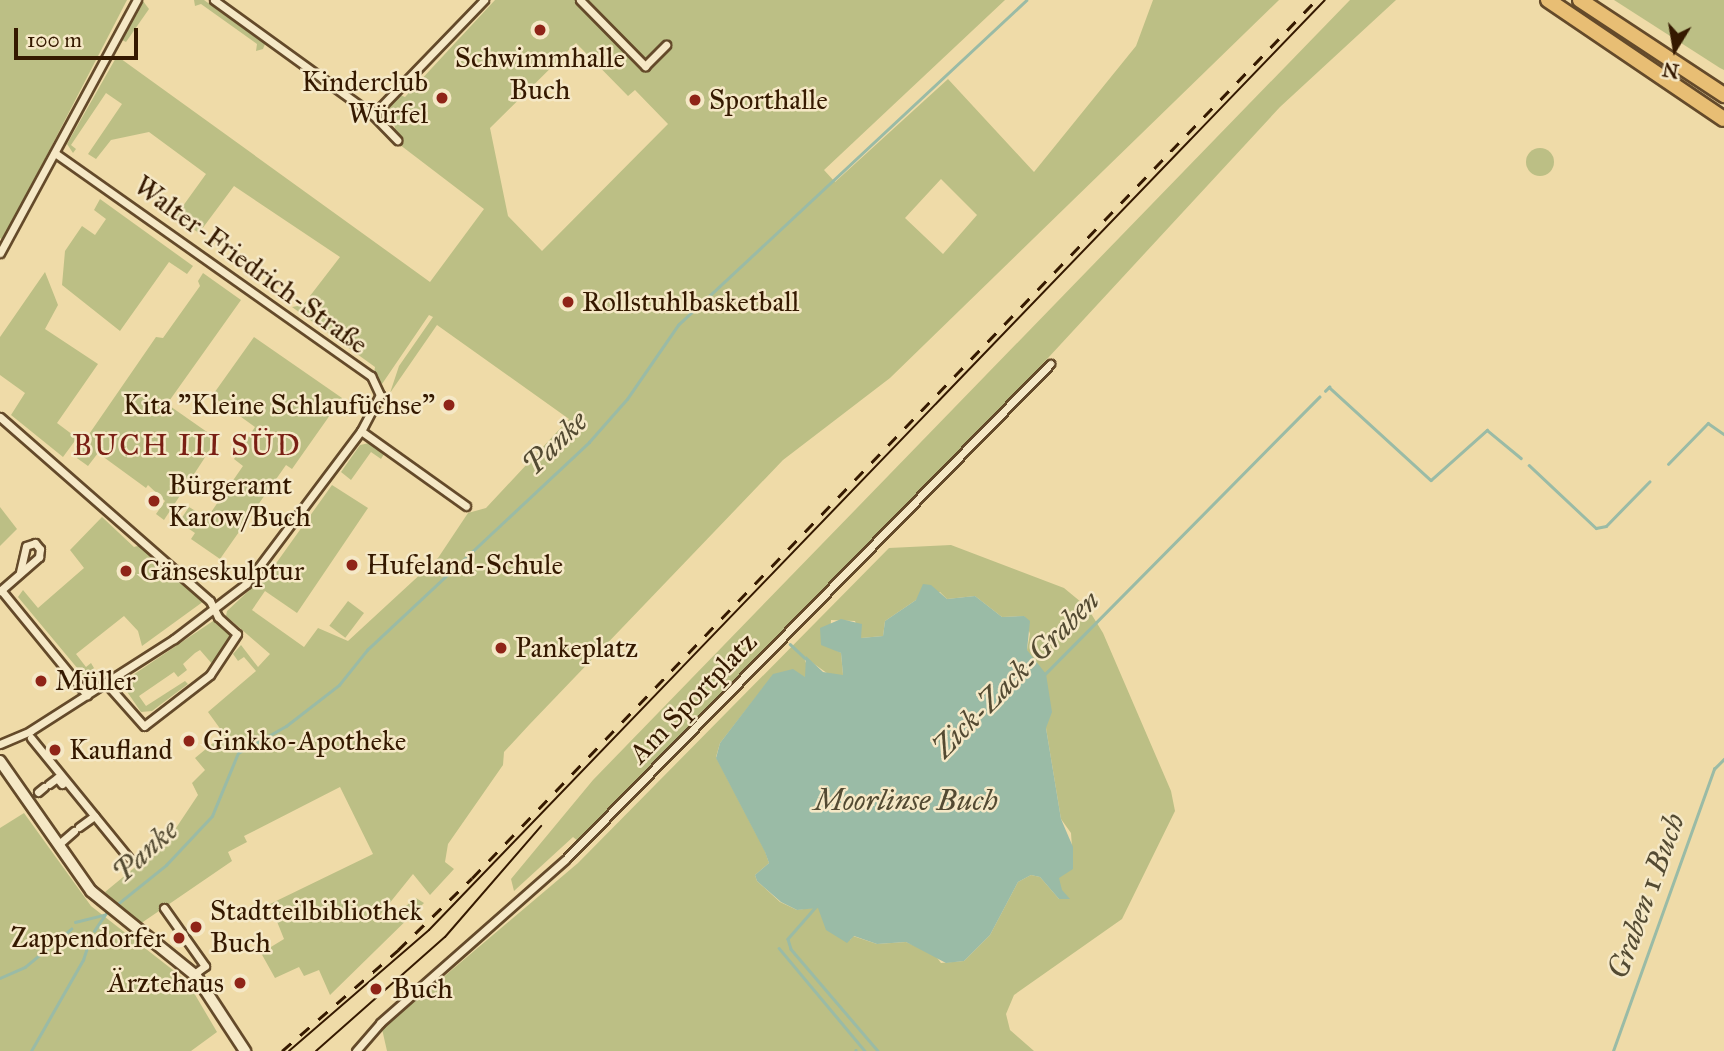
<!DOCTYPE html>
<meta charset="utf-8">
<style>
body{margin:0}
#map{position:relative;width:1724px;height:1051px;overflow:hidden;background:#efdba8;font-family:"IM FELL Great Primer",serif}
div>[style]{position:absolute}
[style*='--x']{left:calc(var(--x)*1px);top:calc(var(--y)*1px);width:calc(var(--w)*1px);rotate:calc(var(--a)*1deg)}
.green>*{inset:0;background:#bcbf85;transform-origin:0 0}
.round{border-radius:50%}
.water>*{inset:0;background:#9abba6}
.stream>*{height:2.5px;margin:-1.25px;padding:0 1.25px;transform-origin:1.25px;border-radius:1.25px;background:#9abba6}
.roads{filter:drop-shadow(2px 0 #644a2a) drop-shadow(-2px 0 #644a2a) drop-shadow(0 2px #644a2a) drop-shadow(0 -2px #644a2a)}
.street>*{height:7px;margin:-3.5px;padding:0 3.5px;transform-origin:3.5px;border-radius:3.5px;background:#f5e8c6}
.secondary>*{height:10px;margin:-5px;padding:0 5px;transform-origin:5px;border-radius:5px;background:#f5e8c6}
.highway>*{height:14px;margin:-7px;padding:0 7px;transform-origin:7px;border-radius:7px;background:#e8be74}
.tram>*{height:2px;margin:-1px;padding:0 1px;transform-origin:1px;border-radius:1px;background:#351900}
.rail>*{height:2.5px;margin-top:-1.25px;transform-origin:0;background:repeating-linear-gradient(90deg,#351900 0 12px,transparent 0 24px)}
.dots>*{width:19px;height:19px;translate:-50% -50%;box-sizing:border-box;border:4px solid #f5e8c6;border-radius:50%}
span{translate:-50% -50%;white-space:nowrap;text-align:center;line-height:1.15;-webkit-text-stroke:5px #f5e8c6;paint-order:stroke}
.poi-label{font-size:28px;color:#351900}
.right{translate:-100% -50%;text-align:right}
.left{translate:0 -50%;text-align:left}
.street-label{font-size:28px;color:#351900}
.water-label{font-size:30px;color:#534a32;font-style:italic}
.neighbourhood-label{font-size:30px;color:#7a1f14;letter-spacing:2px}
.north{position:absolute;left:1640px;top:14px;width:70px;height:70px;-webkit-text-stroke:5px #f5e8c6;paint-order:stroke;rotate:191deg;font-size:19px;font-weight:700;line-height:28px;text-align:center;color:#351900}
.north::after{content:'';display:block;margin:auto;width:24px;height:32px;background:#351900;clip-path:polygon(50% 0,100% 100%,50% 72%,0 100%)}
.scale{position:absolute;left:14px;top:28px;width:124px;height:32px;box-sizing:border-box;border:4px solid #351900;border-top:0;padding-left:9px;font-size:21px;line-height:24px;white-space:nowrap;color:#351900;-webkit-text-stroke:5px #f5e8c6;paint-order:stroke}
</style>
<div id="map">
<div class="green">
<div style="clip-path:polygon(0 0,127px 0,3px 240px,0 238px)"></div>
<div style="clip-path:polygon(194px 0,204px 0,265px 44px,263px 49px,256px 51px,257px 44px,201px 4px,195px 6px)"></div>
<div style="clip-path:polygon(evenodd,495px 0,1005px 0,824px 170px,835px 182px,948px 79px,1034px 172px,1136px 46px,1153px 0,1279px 0,890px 378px,783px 460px,529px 725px,504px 752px,503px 765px,448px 844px,445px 862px,454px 869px,430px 895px,413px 874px,380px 915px,387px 921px,416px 898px,424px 903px,330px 995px,319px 970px,304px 976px,299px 967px,275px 978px,261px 953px,284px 939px,270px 904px,373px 854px,340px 787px,244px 836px,247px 842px,228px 852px,232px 861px,140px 924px,105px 892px,168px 840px,198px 795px,192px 783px,205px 770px,195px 758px,224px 734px,208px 712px,256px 671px,244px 657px,238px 661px,233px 654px,241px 645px,258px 667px,270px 654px,226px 616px,227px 611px,272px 569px,332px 485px,368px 508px,297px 613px,265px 591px,252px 610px,304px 647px,318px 628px,348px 641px,438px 558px,468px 513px,486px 508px,569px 419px,437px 325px,390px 393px,399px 366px,433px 317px,429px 315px,382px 384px,374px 374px,375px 367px,292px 307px,303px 305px,340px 257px,234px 186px,199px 233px,175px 217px,206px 174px,149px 132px,111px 140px,96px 159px,88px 154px,122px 104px,106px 93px,71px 145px,76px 149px,73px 153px,67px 144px,117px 56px,430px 282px,484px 209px,391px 138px,395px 127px,386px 109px,400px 95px,405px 97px,495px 0,576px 43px,628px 96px,635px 90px,668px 124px,542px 251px,508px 216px,490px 128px,576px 43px,495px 0,941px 179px,977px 215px,943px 254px,905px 218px,941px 179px)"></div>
<div style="clip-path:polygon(1350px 0,1396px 0,1280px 107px,1036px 371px,578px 841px,573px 837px,514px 891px,511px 879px,593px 780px)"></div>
<div style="clip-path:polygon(1614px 0,1724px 0,1724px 70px,1720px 68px)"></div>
<div style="clip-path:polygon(143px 1px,149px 9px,126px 42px,122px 40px)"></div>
<div class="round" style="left:1526px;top:148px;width:28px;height:28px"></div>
<div style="clip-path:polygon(100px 199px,193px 266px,187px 274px,169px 262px,120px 331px,62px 285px,65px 251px,82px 226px,95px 235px,106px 219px,94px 210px)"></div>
<div style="clip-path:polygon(45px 272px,58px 305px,45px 329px,98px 364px,57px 423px,77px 438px,63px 457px,11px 415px,25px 393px,0 375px,0 337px)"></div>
<div style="clip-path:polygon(203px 273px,241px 300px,167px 404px,217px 439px,164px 520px,156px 514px,165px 501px,148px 485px,146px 488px,98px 453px,88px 466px,74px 456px,156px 337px,163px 338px,200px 286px,198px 281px)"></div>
<div style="clip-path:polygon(254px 337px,342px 398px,292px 469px,286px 465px,220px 559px,191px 539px,195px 533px,179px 522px,189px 507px,207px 518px,243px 466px,234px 459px,255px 427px,212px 396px)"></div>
<div style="clip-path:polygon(369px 443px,384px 454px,381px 459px,371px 452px,351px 480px,341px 472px,360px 445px)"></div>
<div style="clip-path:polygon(0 507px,17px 529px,0 546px)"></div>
<div style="clip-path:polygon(102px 517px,134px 547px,141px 545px,204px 601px,142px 646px,138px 631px,124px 616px,76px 654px,86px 667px,91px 663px,94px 668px,90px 671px,94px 676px,101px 673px,88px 681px,18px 597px,23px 590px,38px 608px,84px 568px,70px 550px)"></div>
<div style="clip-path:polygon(evenodd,951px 545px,1064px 588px,1087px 607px,1103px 633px,1171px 791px,1175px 811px,1122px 919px,1014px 995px,1006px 1014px,1010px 1030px,1034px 1051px,387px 1051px,382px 1029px,578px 863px,889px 548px,951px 545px,940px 592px,947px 599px,975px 596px,1002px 617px,1024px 616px,1030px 634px,1027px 650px,1046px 728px,1061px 819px,1071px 833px,1073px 863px,1059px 877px,1059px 899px,1040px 877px,1031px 875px,1018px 882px,990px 935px,964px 961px,941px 963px,935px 955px,906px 942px,877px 944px,853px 936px,850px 940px,818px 907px,797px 910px,780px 902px,757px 881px,755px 875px,769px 863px,765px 851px,716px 757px,720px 743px,774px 674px,805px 677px,809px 670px,803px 656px,831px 676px,843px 675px,841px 653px,830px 647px,831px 620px,855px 621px,861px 638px,883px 636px,885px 621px,916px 600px,940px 592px)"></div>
<div style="left:348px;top:601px;width:20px;height:31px;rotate:37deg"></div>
<div style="clip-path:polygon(216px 619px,230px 635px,213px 665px,200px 650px,195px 653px,183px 664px,187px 670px,178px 677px,174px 672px,139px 696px,146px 706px,185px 681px,188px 684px,152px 711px,141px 712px,121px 683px)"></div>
<div style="clip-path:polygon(24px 813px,91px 906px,187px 981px,217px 1032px,191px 1051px,0 1051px,0 828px)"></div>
</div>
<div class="water">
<div style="clip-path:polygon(923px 584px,931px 585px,947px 599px,975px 596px,1002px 617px,1024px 616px,1030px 621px,1027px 650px,1046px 674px,1052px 712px,1046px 728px,1061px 819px,1073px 847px,1073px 869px,1059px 878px,1062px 890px,1070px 899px,1059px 899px,1040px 877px,1031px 875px,1018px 882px,990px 935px,964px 961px,946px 963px,906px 942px,877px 944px,854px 936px,847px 943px,826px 930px,818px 908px,797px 910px,781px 902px,757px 881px,755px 875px,769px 863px,765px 852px,716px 758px,720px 743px,773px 674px,793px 669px,805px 677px,806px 656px,823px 672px,843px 675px,841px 653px,821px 645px,820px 628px,841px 619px,862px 624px,861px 638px,883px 636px,885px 621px,916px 600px)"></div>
</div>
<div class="stream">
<div style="--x:1325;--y:391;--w:6;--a:-45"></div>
<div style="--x:1329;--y:387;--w:138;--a:42.4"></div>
<div style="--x:1431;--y:480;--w:75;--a:-41.8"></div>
<div style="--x:1487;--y:430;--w:44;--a:39.5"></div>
<div style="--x:1668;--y:464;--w:57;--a:-45.7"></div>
<div style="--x:1708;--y:423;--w:19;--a:35"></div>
<div style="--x:1529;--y:465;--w:92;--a:43.2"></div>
<div style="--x:1596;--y:528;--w:10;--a:-11"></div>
<div style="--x:1606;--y:526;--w:62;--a:-45.7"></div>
<div style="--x:790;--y:644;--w:21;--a:43"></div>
<div style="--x:1045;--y:674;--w:390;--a:-45.3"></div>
<div style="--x:817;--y:906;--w:44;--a:131.3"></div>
<div style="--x:788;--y:939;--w:10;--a:73"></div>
<div style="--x:791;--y:949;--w:134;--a:49.5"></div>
<div style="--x:114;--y:907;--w:67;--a:-38.9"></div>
<div style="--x:166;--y:865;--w:67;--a:-46.8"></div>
<div style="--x:212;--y:816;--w:68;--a:-67.6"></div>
<div style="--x:238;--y:753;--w:55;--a:-29.4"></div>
<div style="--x:286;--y:726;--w:67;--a:-37.7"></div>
<div style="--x:339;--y:685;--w:45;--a:-51.3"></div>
<div style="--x:367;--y:650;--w:304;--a:-43.1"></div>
<div style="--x:589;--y:442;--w:57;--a:-48.5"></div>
<div style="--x:627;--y:399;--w:90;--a:-55.4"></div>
<div style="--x:678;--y:325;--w:476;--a:-43"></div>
<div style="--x:75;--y:922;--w:29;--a:-14"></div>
<div style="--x:94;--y:931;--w:22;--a:-56"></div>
<div style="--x:779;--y:948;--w:134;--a:50.1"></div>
<div style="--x:0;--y:978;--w:27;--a:-24"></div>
<div style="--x:25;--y:967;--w:60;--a:-39.6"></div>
<div style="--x:856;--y:1050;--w:1;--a:90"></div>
<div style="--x:31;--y:1051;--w:105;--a:-60.3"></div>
<div style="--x:83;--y:960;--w:23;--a:-72"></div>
<div style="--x:1613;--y:1051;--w:300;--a:-70.3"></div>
<div style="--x:1714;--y:769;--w:14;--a:-45"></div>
</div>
<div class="roads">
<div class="street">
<div style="--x:214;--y:0;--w:196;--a:35.9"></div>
<div style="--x:373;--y:115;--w:35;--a:46"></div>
<div style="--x:580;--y:0;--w:93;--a:45.4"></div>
<div style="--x:645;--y:66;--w:30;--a:-45"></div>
<div style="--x:373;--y:115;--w:160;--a:-46"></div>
<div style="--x:0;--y:253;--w:288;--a:-61.6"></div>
<div style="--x:0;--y:417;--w:279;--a:41.2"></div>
<div style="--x:210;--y:601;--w:18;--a:63"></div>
<div style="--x:218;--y:617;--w:25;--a:42"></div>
<div style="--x:237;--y:634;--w:49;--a:123.4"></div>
<div style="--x:210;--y:675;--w:83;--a:142.3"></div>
<div style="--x:144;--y:726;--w:57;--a:-131.5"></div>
<div style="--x:361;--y:431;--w:129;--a:35.5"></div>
<div style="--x:1;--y:590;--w:136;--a:50.7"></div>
<div style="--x:0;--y:591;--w:52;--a:-41.1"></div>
<div style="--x:39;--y:557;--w:8;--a:-83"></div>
<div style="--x:40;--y:549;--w:8;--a:-130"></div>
<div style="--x:35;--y:543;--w:9;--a:162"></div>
<div style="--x:26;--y:546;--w:27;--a:103"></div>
<div style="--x:31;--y:738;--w:154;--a:50.8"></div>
<div style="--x:0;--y:744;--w:33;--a:-23"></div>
<div style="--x:30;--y:731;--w:171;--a:-32.6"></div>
<div style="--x:174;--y:639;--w:91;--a:-37.4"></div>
<div style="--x:246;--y:584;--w:191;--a:-53.1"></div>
<div style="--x:361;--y:431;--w:41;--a:-62.2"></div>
<div style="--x:380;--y:395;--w:21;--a:-115"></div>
<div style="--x:371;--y:376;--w:387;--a:-144.8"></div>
<div style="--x:49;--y:784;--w:10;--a:-37"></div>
<div style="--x:57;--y:778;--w:8;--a:50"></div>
<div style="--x:38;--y:792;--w:8;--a:-40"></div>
<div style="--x:79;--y:827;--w:19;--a:-36"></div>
<div style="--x:59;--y:844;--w:20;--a:-41"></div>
<div style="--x:164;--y:908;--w:71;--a:54.7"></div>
<div style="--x:205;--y:966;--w:14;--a:144"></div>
<div style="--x:356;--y:1051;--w:37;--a:-49"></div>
<div style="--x:380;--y:1023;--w:247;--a:-41.4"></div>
<div style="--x:565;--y:860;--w:694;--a:-45.64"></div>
</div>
<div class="secondary">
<div style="--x:0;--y:761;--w:159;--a:55"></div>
<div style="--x:91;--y:891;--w:135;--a:39"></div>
<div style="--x:196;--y:976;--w:90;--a:56.8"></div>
</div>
<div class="highway">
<div style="--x:1548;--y:0;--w:212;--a:34.1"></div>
<div style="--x:1580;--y:0;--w:173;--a:33.4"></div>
</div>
</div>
<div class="tram">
<div style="--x:289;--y:1051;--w:185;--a:-40.8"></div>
<div style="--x:429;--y:930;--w:1291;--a:-46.07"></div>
<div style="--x:316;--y:1051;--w:172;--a:-41.5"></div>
<div style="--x:445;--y:937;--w:147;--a:-49.1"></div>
</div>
<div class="rail">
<div style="--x:282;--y:1051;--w:154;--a:-41"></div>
<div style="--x:398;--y:950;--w:103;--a:-44.2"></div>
<div style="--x:472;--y:878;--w:1218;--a:-46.13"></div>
</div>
<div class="dots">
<div style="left:540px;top:30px;background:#8f2418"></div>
<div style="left:442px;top:98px;background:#8f2418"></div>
<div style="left:695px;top:100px;background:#8f2418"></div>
<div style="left:568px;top:302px;background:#8f2418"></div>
<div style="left:449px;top:405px;background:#8f2418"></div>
<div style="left:154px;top:501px;background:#8f2418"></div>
<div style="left:352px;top:565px;background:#8f2418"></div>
<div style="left:126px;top:571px;background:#8f2418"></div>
<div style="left:501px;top:648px;background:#8f2418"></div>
<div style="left:41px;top:681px;background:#8f2418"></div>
<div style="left:189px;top:741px;background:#8f2418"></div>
<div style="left:55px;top:750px;background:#8f2418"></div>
<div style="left:196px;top:927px;background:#8f2418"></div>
<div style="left:179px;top:938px;background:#8f2418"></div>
<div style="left:240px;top:983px;background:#8f2418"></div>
<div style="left:376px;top:989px;background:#8f2418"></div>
</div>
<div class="poi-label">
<span style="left:540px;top:74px">Schwimmhalle<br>Buch</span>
<span class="right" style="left:428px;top:98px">Kinderclub<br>Würfel</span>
<span class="left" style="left:709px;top:100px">Sporthalle</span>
<span class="left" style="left:582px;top:302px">Rollstuhlbasketball</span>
<span class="right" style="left:435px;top:405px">Kita "Kleine Schlaufüchse"</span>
<span class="left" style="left:168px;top:501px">Bürgeramt<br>Karow/Buch</span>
<span class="left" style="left:366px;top:565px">Hufeland-Schule</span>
<span class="left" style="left:140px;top:571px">Gänseskulptur</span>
<span class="left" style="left:515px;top:648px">Pankeplatz</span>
<span class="left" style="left:55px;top:681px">Müller</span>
<span class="left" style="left:203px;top:741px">Ginkko-Apotheke</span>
<span class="left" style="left:69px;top:750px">Kaufland</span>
<span class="left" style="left:210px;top:927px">Stadtteilbibliothek<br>Buch</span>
<span class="right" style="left:165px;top:938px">Zappendorfer</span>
<span class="right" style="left:224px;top:983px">Ärztehaus</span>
<span class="left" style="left:392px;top:989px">Buch</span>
</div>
<div class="street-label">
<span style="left:251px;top:265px;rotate:36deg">Walter-Friedrich-Straße</span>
<span style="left:693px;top:698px;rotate:-46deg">Am Sportplatz</span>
</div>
<div class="water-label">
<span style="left:555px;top:443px;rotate:-44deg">Panke</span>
<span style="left:1016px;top:674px;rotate:-45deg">Zick-Zack-Graben</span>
<span style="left:906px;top:800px">Moorlinse Buch</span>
<span style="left:145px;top:851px;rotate:-42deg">Panke</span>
<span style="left:1646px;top:896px;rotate:-70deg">Graben 1 Buch</span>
</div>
<div class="neighbourhood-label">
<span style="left:187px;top:445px">BUCH III SÜD</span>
</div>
<div class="north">N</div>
<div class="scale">100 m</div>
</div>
